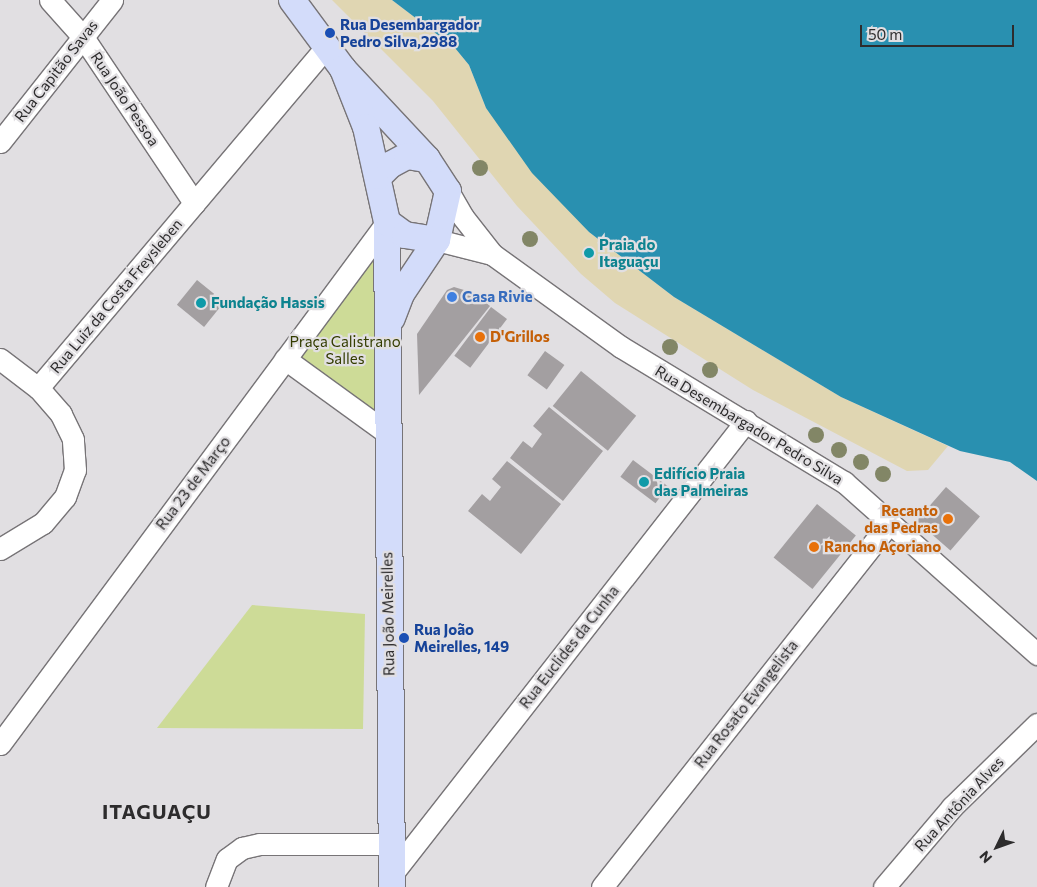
<!DOCTYPE html>
<meta charset="utf-8">
<style>
body{margin:0}
#map{position:relative;width:1037px;height:887px;overflow:hidden;background:#e1dfe2;font-family:Commissioner,sans-serif}
div>[style]{position:absolute}
[style*='--x']{left:calc(var(--x)*1px);top:calc(var(--y)*1px);width:calc(var(--w)*1px);rotate:calc(var(--a)*1deg)}
.green>*{inset:0;background:#cddb97}
.sand>*{inset:0;background:#e0d6b2}
.water>*{inset:0;background:#2990b0}
.building>*{inset:0;background:#a39fa1;transform-origin:0 0}
.roads{filter:drop-shadow(1px 0 #777477) drop-shadow(-1px 0 #777477) drop-shadow(0 1px #777477) drop-shadow(0 -1px #777477)}
.minor>*{height:21px;margin:-10.5px;padding:0 10.5px;transform-origin:10.5px;border-radius:10.5px;background:#fff}
.major>*{height:26px;margin:-13px;padding:0 13px;transform-origin:13px;border-radius:13px;background:#d3dcfa}
.trees>*{width:16px;height:16px;margin:-8px;border-radius:50%;background:#828666}
.dots>*{width:14px;height:14px;translate:-50% -50%;box-sizing:border-box;border:2px solid #e1dfe2;border-radius:50%}
span{translate:-50% -50%;white-space:nowrap;text-align:center;line-height:1.15;-webkit-text-stroke:4.5px #e1dfe2;paint-order:stroke}
.transit-label{font-size:15px;color:#164399;font-weight:700}
.left{translate:0 -50%;text-align:left}
.street-label{font-size:15px;color:#2d2c2d}
.culture-label{font-size:15px;color:#0d838f;font-weight:700}
.shop-label{font-size:15px;color:#366cbe;font-weight:700}
.food-label{font-size:15px;color:#c56008;font-weight:700}
.right{translate:-100% -50%;text-align:right}
.park-label{font-size:15px;color:#343d00}
.district-label{font-size:20px;color:#2d2c2d;font-weight:700;letter-spacing:1px}
.north{position:absolute;left:972px;top:822px;width:50px;height:50px;-webkit-text-stroke:4px #e1dfe2;paint-order:stroke;rotate:228deg;font-size:14px;font-weight:700;line-height:20px;text-align:center;color:#2d2c2d}
.north::after{content:'';display:block;margin:auto;width:18px;height:22px;background:#2d2c2d;clip-path:polygon(50% 0,100% 100%,50% 72%,0 100%)}
.scale{position:absolute;left:860px;top:25px;width:154px;height:22px;box-sizing:border-box;border:2px solid #2d2c2d;border-top:0;padding-left:6px;font-size:15px;line-height:18px;white-space:nowrap;color:#2d2c2d;-webkit-text-stroke:4px #e1dfe2;paint-order:stroke}
</style>
<div id="map">
<div class="green">
<div style="clip-path:polygon(380px 240px,381px 422px,295px 359px)"></div>
<div style="clip-path:polygon(252px 605px,365px 614px,363px 729px,157px 728px)"></div>
</div>
<div class="sand">
<div style="clip-path:polygon(332px 0,392px 0,455px 48px,469px 65px,486px 108px,589px 232px,674px 297px,841px 397px,948px 446px,928px 470px,907px 471px,753px 390px,615px 303px,581px 274px,517px 206px,433px 101px)"></div>
</div>
<div class="water">
<div style="clip-path:polygon(392px 0,1037px 0,1037px 481px,1010px 462px,960px 451px,841px 397px,674px 297px,589px 232px,532px 173px,486px 108px,469px 65px,455px 48px)"></div>
</div>
<div class="building">
<div style="left:197px;top:280px;width:35px;height:32px;rotate:39deg"></div>
<div style="clip-path:polygon(454px 287px,474px 293px,490px 306px,419px 395px,417px 334px,447px 290px)"></div>
<div style="left:491px;top:307px;width:20px;height:61px;rotate:37deg"></div>
<div style="left:545px;top:351px;width:24px;height:30px;rotate:36deg"></div>
<div style="left:581px;top:371px;width:71px;height:45px;rotate:39deg"></div>
<div style="clip-path:polygon(549px 407px,603px 451px,563px 501px,510px 458px,523px 441px,532px 448px,542px 434px,533px 426px)"></div>
<div style="left:633px;top:460px;width:44px;height:21px;rotate:37deg"></div>
<div style="clip-path:polygon(507px 461px,561px 504px,521px 554px,468px 511px,482px 494px,490px 501px,501px 487px,492px 479px)"></div>
<div style="left:946px;top:487px;width:45px;height:45px;rotate:41deg"></div>
<div style="left:817px;top:504px;width:50px;height:69px;rotate:39deg"></div>
</div>
<div class="roads">
<div class="minor">
<div style="--x:50;--y:0;--w:50;--a:48.3"></div>
<div style="--x:83;--y:37;--w:200;--a:56.2"></div>
<div style="--x:0;--y:142;--w:181;--a:-51.7"></div>
<div style="--x:448;--y:191;--w:30;--a:60"></div>
<div style="--x:463;--y:217;--w:47;--a:51.9"></div>
<div style="--x:492;--y:254;--w:159;--a:35.8"></div>
<div style="--x:621;--y:347;--w:261;--a:31.2"></div>
<div style="--x:844;--y:482;--w:259;--a:41.7"></div>
<div style="--x:437;--y:240;--w:57;--a:14.3"></div>
<div style="--x:0;--y:359;--w:48;--a:37.3"></div>
<div style="--x:285;--y:359;--w:125;--a:35.9"></div>
<div style="--x:0;--y:549;--w:50;--a:-31.2"></div>
<div style="--x:43;--y:523;--w:34;--a:-50"></div>
<div style="--x:65;--y:497;--w:29;--a:-70"></div>
<div style="--x:75;--y:470;--w:31;--a:-94"></div>
<div style="--x:73;--y:439;--w:28;--a:-116"></div>
<div style="--x:61;--y:414;--w:35;--a:-131"></div>
<div style="--x:38;--y:388;--w:446;--a:-49.8"></div>
<div style="--x:0;--y:744;--w:650;--a:-53.45"></div>
<div style="--x:392;--y:874;--w:575;--a:-51.99"></div>
<div style="--x:216;--y:887;--w:30;--a:-69"></div>
<div style="--x:227;--y:859;--w:19;--a:-36"></div>
<div style="--x:242;--y:848;--w:18;--a:-13"></div>
<div style="--x:260;--y:844;--w:130;--a:0"></div>
<div style="--x:602;--y:887;--w:465;--a:-51.7"></div>
<div style="--x:884;--y:887;--w:105;--a:-49.6"></div>
<div style="--x:952;--y:807;--w:119;--a:-44.3"></div>
</div>
<div class="major">
<div style="--x:292;--y:0;--w:86;--a:53.5"></div>
<div style="--x:343;--y:69;--w:123;--a:47"></div>
<div style="--x:427;--y:159;--w:38;--a:57"></div>
<div style="--x:448;--y:191;--w:50;--a:102.7"></div>
<div style="--x:437;--y:240;--w:65;--a:123.7"></div>
<div style="--x:401;--y:294;--w:26;--a:111"></div>
<div style="--x:343;--y:69;--w:62;--a:68.4"></div>
<div style="--x:366;--y:127;--w:97;--a:77.5"></div>
<div style="--x:387;--y:222;--w:665;--a:89.57"></div>
<div style="--x:379;--y:176;--w:16;--a:-45"></div>
<div style="--x:390;--y:165;--w:19;--a:-28"></div>
<div style="--x:407;--y:156;--w:20;--a:9"></div>
<div style="--x:387;--y:222;--w:22;--a:36"></div>
<div style="--x:405;--y:235;--w:32;--a:9"></div>
</div>
</div>
<div class="trees">
<div style="left:480px;top:168px"></div>
<div style="left:530px;top:239px"></div>
<div style="left:670px;top:347px"></div>
<div style="left:710px;top:370px"></div>
<div style="left:816px;top:435px"></div>
<div style="left:839px;top:450px"></div>
<div style="left:861px;top:462px"></div>
<div style="left:883px;top:474px"></div>
</div>
<div class="dots">
<div style="left:330px;top:33px;background:#1a4fb4"></div>
<div style="left:589px;top:253px;background:#0f9aa8"></div>
<div style="left:452px;top:297px;background:#3f7fe0"></div>
<div style="left:201px;top:303px;background:#0f9aa8"></div>
<div style="left:480px;top:337px;background:#e8710a"></div>
<div style="left:644px;top:482px;background:#0f9aa8"></div>
<div style="left:948px;top:519px;background:#e8710a"></div>
<div style="left:814px;top:547px;background:#e8710a"></div>
<div style="left:404px;top:638px;background:#1a4fb4"></div>
</div>
<div class="transit-label">
<span class="left" style="left:340px;top:33px">Rua Desembargador<br>Pedro Silva,2988</span>
<span class="left" style="left:414px;top:638px">Rua João<br>Meirelles, 149</span>
</div>
<div class="street-label">
<span style="left:56px;top:71px;rotate:-52deg">Rua Capitão Savas</span>
<span style="left:125px;top:99px;rotate:56deg">Rua João Pessoa</span>
<span style="left:116px;top:296px;rotate:-50deg">Rua Luiz da Costa Freysleben</span>
<span style="left:749px;top:425px;rotate:31deg">Rua Desembargador Pedro Silva</span>
<span style="left:193px;top:483px;rotate:-53deg">Rua 23 de Março</span>
<span style="left:388px;top:614px;rotate:-91deg">Rua João Meirelles</span>
<span style="left:569px;top:647px;rotate:-52deg">Rua Euclides da Cunha</span>
<span style="left:746px;top:704px;rotate:-52deg">Rua Rosato Evangelista</span>
<span style="left:959px;top:804px;rotate:-47deg">Rua Antônia Alves</span>
</div>
<div class="culture-label">
<span class="left" style="left:599px;top:253px">Praia do<br>Itaguaçu</span>
<span class="left" style="left:211px;top:303px">Fundação Hassis</span>
<span class="left" style="left:654px;top:482px">Edifício Praia<br>das Palmeiras</span>
</div>
<div class="shop-label">
<span class="left" style="left:462px;top:297px">Casa Rivie</span>
</div>
<div class="food-label">
<span class="left" style="left:490px;top:337px">D'Grillos</span>
<span class="right" style="left:938px;top:519px">Recanto<br>das Pedras</span>
<span class="left" style="left:824px;top:547px">Rancho Açoriano</span>
</div>
<div class="park-label">
<span style="left:345px;top:350px">Praça Calistrano<br>Salles</span>
</div>
<div class="district-label">
<span style="left:157px;top:811px">ITAGUAÇU</span>
</div>
<div class="north">N</div>
<div class="scale">50 m</div>
</div>
